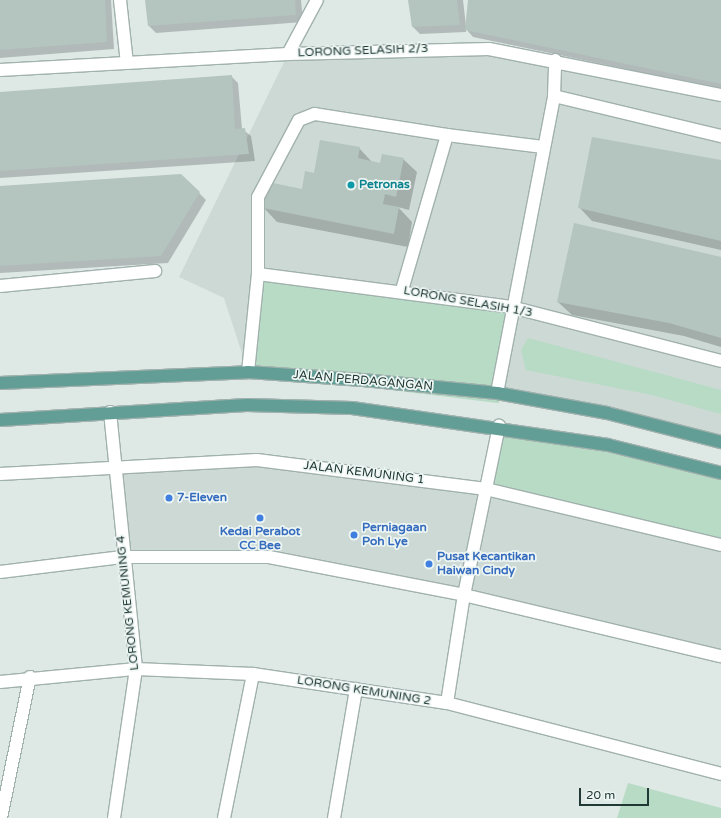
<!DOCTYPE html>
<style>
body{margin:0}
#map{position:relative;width:721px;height:818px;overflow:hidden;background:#dee9e6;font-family:"Varela Round",sans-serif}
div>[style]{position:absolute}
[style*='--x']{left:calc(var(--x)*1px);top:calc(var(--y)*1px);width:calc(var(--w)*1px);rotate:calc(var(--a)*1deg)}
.built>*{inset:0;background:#ccd9d5}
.green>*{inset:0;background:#b7dbc5;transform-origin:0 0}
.shadow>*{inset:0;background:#0003}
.building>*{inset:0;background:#b4c4bf}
.roads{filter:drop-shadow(1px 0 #a1b1ad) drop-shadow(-1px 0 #a1b1ad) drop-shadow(0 1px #a1b1ad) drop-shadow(0 -1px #a1b1ad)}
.minor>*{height:12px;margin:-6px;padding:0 6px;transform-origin:6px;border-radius:6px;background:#fff}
.major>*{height:12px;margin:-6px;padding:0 6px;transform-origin:6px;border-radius:6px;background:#639e96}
.dots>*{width:11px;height:11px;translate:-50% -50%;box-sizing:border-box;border:2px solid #eef6f3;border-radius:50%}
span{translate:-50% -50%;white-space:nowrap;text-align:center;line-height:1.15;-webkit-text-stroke:3.5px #eef6f3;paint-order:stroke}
.street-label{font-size:12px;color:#203935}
.culture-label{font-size:12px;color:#0d838f;font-weight:700}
.left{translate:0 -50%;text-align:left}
.shop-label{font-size:12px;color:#366cbe;font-weight:700}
.scale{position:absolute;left:579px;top:788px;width:70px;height:18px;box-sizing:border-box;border:2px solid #203935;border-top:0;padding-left:5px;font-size:12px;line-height:14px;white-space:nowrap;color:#203935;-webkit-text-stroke:3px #eef6f3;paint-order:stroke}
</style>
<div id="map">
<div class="built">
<div style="clip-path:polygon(489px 49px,721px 95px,721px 442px,497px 393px,248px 372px,224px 298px,179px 277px,288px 54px)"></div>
<div style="clip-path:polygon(257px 460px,486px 489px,721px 545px,721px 656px,269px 557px,122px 557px,116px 465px)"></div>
</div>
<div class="green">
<div style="left:258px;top:274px;width:255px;height:99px;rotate:7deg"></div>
<div style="clip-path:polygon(528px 338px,721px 390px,721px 414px,652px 395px,526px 370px,521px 350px)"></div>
<div style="clip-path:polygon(499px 426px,721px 473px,721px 545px,486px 489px)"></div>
<div style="clip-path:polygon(628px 783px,721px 808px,721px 818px,617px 818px)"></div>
</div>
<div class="shadow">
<div style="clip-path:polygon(0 0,111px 0,114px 49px,0 58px)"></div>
<div style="clip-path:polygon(146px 0,301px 0,303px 22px,156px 33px,149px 26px)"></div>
<div style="clip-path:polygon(409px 0,463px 0,466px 26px,469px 0,721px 0,721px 89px,473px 37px,466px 29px,466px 32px,420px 34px,413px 27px)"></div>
<div style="clip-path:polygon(231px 76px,238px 83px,242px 129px,251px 136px,255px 161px,0 178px,0 93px)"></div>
<div style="clip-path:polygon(593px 138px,721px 161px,721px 250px,592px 221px,579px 207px)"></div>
<div style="clip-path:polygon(359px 148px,372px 162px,381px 164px,403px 159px,417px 172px,409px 210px,398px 207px,412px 222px,408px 247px,277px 222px,264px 208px,303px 190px,315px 174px)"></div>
<div style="clip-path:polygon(181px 175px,206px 200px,168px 263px,0 273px,0 187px)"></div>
<div style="clip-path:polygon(575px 225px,721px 258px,721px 347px,684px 336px,572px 315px,558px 302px)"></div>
</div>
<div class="building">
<div style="clip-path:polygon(0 0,105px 0,107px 42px,0 50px)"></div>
<div style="clip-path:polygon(145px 0,295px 0,296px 15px,148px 26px)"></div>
<div style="clip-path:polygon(408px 0,457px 0,460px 25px,412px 27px)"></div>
<div style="clip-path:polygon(468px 0,721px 0,721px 84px,465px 30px)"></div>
<div style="clip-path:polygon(232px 75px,235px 129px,245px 128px,249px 154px,0 171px,0 92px)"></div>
<div style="clip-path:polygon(592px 137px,721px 160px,721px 241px,578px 208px)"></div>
<div style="clip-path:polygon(320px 140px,360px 147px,358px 158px,380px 163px,382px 154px,404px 158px,396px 197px,385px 194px,383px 204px,399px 207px,394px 234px,263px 208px,268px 182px,302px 189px,305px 171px,314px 173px)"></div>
<div style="clip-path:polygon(181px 174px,200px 192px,161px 256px,0 266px,0 186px)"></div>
<div style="clip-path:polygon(574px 223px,721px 257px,721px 338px,669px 323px,557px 302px)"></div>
</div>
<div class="roads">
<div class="minor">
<div style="--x:120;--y:0;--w:63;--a:83.7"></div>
<div style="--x:288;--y:54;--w:61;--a:-61.8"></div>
<div style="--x:0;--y:70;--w:288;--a:-3.2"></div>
<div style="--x:288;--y:54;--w:201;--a:-1.4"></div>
<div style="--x:489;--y:49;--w:237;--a:11.2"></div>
<div style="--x:554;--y:96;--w:172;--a:13.5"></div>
<div style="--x:258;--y:274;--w:255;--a:7.4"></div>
<div style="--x:511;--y:307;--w:217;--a:14.4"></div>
<div style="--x:0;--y:286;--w:156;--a:-5.5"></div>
<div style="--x:402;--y:290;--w:161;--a:-73.8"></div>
<div style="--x:447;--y:135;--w:97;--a:7.1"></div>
<div style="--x:248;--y:372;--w:99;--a:-84.2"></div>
<div style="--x:258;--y:274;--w:77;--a:-90"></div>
<div style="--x:258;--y:197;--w:87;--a:-62"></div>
<div style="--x:299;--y:120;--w:17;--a:-21"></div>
<div style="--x:315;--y:114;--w:134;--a:9"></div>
<div style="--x:497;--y:393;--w:302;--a:-79.1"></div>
<div style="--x:554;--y:96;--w:36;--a:-88"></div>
<div style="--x:110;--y:412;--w:258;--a:84.2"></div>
<div style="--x:136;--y:669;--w:151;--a:98.4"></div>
<div style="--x:0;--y:474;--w:257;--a:-3.1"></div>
<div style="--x:257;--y:460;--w:231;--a:7.2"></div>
<div style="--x:486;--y:489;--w:242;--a:13.4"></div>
<div style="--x:0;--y:572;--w:123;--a:-7"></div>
<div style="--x:122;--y:557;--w:147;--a:0"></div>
<div style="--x:269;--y:557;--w:199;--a:11"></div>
<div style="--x:464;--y:595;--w:264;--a:13.4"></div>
<div style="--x:0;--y:682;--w:137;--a:-5.5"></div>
<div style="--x:136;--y:669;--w:117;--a:2.4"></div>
<div style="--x:253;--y:674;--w:196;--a:8.5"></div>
<div style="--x:447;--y:703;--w:283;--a:14.5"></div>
<div style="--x:447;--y:703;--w:109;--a:-81.1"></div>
<div style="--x:464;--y:595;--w:173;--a:-78.3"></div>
<div style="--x:1;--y:818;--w:144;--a:-78.4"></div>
<div style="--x:224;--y:818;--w:147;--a:-78.6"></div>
<div style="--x:334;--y:818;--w:131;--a:-80.3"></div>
</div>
<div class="major">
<div style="--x:0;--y:383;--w:248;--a:-2.5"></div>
<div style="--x:248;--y:372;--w:115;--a:4"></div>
<div style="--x:363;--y:380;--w:135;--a:5.5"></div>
<div style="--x:497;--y:393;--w:112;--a:10.3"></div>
<div style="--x:607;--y:413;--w:118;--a:14.3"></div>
<div style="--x:0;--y:420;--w:247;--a:-3.5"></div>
<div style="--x:247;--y:405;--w:105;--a:1.6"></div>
<div style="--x:352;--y:408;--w:259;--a:8.2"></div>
<div style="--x:608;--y:445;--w:116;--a:13.9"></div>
</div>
</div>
<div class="dots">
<div style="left:351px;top:185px;background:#0f9aa8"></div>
<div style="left:169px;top:498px;background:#3f7fe0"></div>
<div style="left:260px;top:518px;background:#3f7fe0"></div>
<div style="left:354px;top:535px;background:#3f7fe0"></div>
<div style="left:429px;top:564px;background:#3f7fe0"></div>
</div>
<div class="street-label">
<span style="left:363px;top:51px;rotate:-2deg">LORONG SELASIH 2/3</span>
<span style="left:468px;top:302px;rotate:10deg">LORONG SELASIH 1/3</span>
<span style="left:363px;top:381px;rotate:5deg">JALAN PERDAGANGAN</span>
<span style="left:364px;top:473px;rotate:7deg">JALAN KEMUNING 1</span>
<span style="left:128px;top:603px;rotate:-96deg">LORONG KEMUNING 4</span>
<span style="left:364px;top:691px;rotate:9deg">LORONG KEMUNING 2</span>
</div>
<div class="culture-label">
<span class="left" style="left:359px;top:185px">Petronas</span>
</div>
<div class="shop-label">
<span class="left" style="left:177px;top:498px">7-Eleven</span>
<span class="left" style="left:362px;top:535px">Perniagaan<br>Poh Lye</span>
<span style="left:260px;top:539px">Kedai Perabot<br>CC Bee</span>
<span class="left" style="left:437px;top:564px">Pusat Kecantikan<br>Haiwan Cindy</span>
</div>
<div class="scale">20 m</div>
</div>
